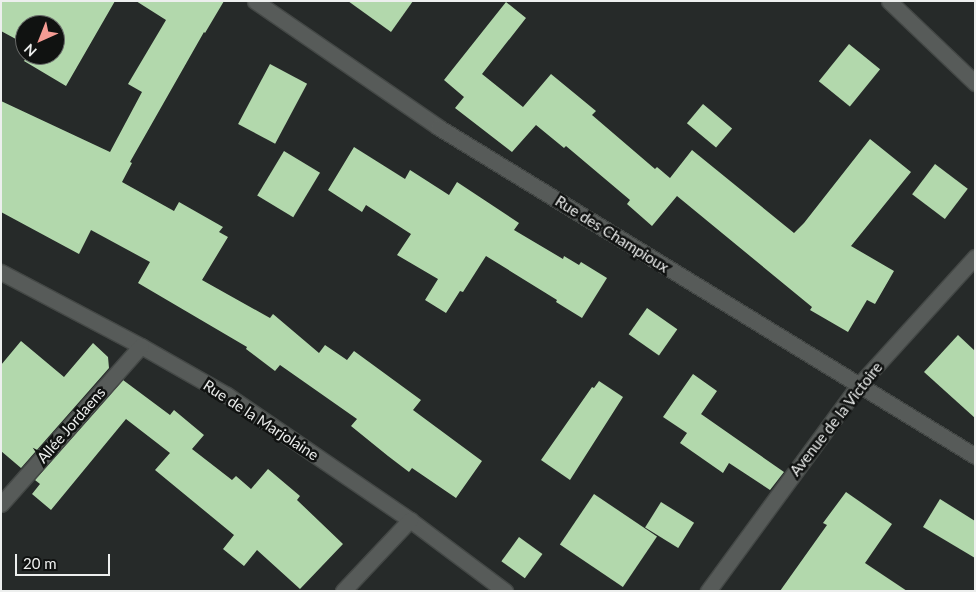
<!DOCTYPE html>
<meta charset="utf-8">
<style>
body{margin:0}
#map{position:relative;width:976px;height:592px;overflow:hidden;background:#262a29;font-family:Lato,sans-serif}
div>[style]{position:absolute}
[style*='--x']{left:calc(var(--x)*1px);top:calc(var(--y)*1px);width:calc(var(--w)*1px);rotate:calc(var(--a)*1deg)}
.building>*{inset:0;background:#b2d8ac;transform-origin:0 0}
.roads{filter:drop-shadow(1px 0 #444846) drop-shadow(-1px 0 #444846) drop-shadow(0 1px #444846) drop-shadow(0 -1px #444846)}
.minor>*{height:15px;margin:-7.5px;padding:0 7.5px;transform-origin:7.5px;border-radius:7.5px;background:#575b59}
span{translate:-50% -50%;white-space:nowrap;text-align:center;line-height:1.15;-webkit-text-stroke:5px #101211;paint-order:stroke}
.street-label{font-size:15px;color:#edefee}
.frame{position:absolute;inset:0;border:2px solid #edefee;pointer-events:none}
.north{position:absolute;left:15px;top:15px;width:50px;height:50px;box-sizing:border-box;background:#101211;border:1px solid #686a69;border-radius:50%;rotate:224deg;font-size:14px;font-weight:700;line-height:20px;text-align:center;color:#edefee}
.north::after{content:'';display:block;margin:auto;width:18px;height:22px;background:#f59c94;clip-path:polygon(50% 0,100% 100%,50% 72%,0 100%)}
.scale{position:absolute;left:15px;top:554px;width:95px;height:22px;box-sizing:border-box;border:2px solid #edefee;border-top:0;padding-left:6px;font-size:15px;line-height:18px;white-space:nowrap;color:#edefee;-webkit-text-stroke:4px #101211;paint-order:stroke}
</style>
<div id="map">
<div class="building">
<div style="clip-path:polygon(1px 1px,115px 1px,66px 86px,24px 61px,28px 55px,55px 55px,55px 25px,25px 25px,25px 44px,1px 31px)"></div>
<div style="clip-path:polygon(136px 1px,224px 1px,205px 33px,204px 32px,130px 162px,132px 163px,122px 182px,174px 211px,179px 202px,223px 227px,219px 232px,228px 237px,202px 280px,270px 318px,273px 314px,319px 353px,325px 345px,347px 360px,354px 351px,421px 400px,413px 410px,482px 461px,456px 498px,412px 468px,409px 472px,388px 456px,351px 426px,357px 419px,280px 365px,275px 371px,246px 349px,247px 347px,138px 283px,150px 262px,91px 230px,79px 254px,1px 212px,1px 101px,110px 152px,142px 92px,128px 84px,166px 20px)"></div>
<div style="clip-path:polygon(348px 1px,413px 1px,391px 32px)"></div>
<div style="clip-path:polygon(506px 2px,526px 18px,482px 74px,523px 107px,551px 74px,596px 111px,592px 115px,655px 169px,657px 167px,670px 178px,692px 150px,794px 233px,804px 223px,870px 139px,911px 172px,851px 246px,894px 271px,875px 304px,867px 300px,848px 332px,810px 310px,812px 307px,677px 196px,652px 226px,627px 204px,630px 200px,566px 146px,564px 148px,536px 125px,512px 152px,455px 108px,464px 97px,444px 80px)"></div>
<div style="left:849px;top:44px;width:40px;height:48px;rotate:39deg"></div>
<div style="left:270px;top:64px;width:42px;height:68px;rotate:28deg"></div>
<div style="left:703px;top:104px;width:38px;height:25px;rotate:40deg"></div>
<div style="clip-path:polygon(354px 147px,405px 179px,410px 170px,449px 195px,457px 182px,519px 223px,514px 230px,563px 259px,564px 256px,579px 265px,581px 262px,607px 278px,582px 318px,556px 302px,557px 300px,486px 256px,463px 292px,460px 291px,446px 313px,425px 300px,438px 279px,397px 255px,411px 234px,366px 205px,362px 212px,328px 190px)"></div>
<div style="left:284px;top:151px;width:42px;height:52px;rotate:31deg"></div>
<div style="left:935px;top:164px;width:41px;height:38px;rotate:37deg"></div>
<div style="left:647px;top:308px;width:37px;height:32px;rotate:35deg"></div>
<div style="clip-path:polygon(958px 335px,975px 351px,975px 418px,924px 372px)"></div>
<div style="clip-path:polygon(21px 341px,64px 377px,93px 343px,108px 357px,109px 368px,21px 468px,1px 451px,1px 365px)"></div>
<div style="clip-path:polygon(693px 374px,717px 391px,699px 417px,701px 414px,784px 472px,770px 490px,729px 463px,723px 473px,680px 443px,687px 433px,663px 417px)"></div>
<div style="clip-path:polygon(123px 380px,170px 415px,174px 410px,204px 435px,192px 449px,232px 480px,236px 476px,251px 489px,268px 469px,300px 496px,297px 500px,343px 544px,300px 589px,257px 550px,244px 566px,223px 549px,234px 535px,155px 470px,170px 453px,126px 419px,51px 510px,32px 494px,40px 484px,35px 480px)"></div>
<div style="clip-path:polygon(599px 381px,623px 397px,570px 480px,541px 460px,592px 387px,594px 388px)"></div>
<div style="clip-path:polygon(846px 492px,892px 524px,865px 563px,907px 591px,780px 591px,827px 525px,823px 523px)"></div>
<div style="left:594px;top:494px;width:76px;height:61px;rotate:34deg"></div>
<div style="clip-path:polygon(940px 499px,975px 521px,975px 558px,923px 527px)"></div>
<div style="left:661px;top:502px;width:39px;height:30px;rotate:32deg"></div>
<div style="left:519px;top:537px;width:29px;height:30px;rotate:36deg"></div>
</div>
<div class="roads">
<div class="minor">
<div style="--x:255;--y:1;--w:222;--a:34.5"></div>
<div style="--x:438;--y:127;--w:630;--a:31.49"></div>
<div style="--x:889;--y:1;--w:119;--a:43.6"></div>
<div style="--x:1;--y:272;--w:158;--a:27.9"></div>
<div style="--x:141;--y:346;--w:99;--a:29.7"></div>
<div style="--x:227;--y:395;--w:222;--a:34.3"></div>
<div style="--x:410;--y:520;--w:119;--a:36.8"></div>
<div style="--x:1;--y:504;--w:211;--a:-48.5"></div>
<div style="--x:343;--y:591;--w:98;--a:-46.7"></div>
<div style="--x:708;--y:591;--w:254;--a:-53.8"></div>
<div style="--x:858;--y:386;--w:174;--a:-47.8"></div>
</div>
</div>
<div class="street-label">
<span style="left:612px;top:234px;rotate:32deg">Rue des Champioux</span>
<span style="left:836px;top:419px;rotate:-52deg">Avenue de la Victoire</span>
<span style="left:261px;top:420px;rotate:33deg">Rue de la Marjolaine</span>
<span style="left:71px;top:425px;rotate:-49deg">Allée Jordaens</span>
</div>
<div class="frame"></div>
<div class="north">N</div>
<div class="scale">20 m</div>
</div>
